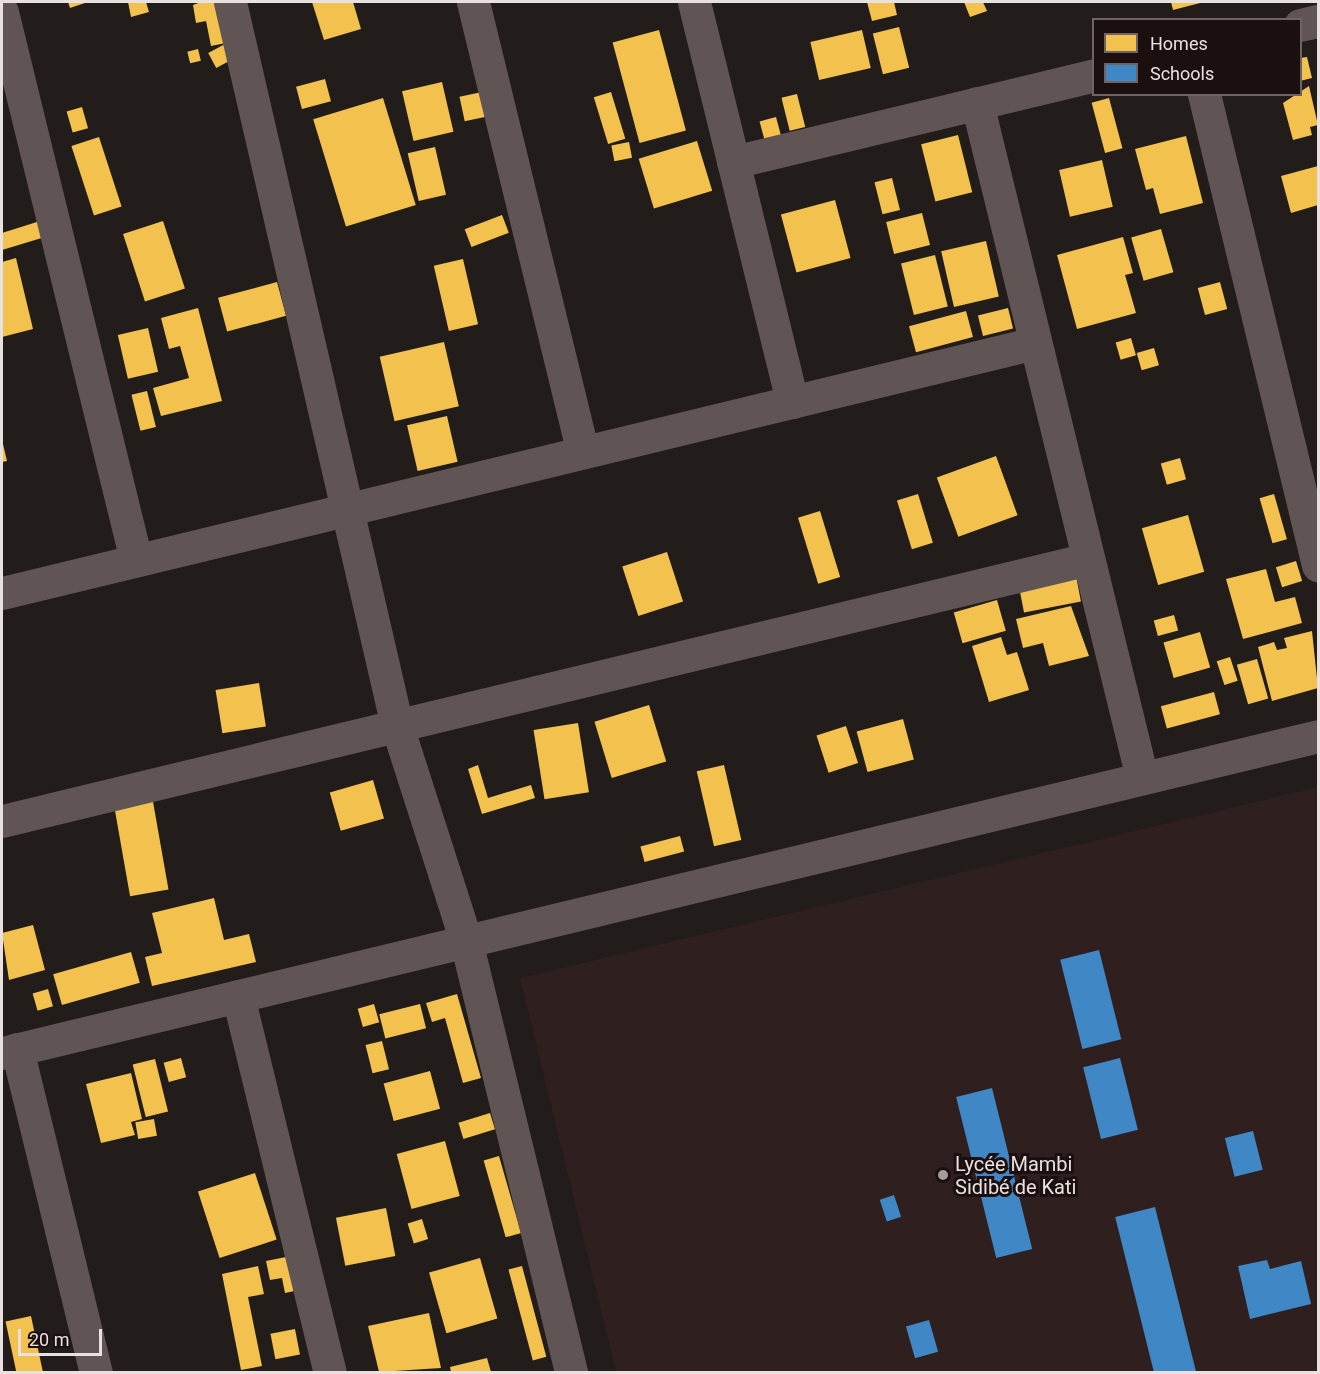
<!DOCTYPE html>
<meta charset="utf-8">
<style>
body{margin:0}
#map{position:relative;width:1320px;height:1374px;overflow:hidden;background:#221c1b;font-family:Roboto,sans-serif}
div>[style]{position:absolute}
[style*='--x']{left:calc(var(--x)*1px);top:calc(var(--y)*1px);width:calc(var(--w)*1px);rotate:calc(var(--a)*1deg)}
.built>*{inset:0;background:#2f1f1e}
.homes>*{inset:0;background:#f2c14e;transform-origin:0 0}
.schools>*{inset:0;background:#3f88c5;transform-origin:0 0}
.minor>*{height:33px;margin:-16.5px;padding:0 16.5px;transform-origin:16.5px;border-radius:16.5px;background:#615454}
.dots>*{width:16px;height:16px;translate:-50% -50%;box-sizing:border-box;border:3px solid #1b100f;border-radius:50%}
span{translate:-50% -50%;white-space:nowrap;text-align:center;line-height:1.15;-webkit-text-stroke:6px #1b100f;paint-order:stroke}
.poi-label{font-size:20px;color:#e9e1e0}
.left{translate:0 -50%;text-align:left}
.frame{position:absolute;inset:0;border:3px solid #e9e1e0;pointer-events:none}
.legend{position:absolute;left:1092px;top:18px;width:210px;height:78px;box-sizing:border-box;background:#1b100f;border:2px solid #6d6463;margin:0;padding:8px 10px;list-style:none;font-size:18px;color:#e9e1e0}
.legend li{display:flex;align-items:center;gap:12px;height:30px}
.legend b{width:30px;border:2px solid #6d6463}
.scale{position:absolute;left:18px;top:1329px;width:84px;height:27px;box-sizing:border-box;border:3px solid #e9e1e0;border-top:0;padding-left:8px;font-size:18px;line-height:21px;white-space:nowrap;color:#e9e1e0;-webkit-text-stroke:4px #1b100f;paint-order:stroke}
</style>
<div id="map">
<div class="built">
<div style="clip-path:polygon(1318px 787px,1318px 1372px,616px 1372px,520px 978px)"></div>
</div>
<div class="homes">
<div style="clip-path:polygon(68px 2px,88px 2px,70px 8px)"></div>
<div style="clip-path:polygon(128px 2px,146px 2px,149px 12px,131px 17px)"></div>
<div style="clip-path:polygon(201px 2px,217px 2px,226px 43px,211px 46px,206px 21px,196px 23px,193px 5px)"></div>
<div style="clip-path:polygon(312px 2px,353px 2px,361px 29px,324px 40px)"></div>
<div style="clip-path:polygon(867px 2px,894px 2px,897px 15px,872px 21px)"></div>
<div style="clip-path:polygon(964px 2px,983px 2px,987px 11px,970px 17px)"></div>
<div style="clip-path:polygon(1171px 2px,1204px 2px,1173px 10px)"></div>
<div style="left:899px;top:27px;width:42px;height:27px;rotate:76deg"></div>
<div style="left:659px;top:30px;width:104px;height:48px;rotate:75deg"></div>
<div style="left:862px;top:30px;width:39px;height:53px;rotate:77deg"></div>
<div style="left:225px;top:44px;width:17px;height:19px;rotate:62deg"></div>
<div style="left:198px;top:49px;width:12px;height:11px;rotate:76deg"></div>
<div style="clip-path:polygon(1307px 57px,1312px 78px,1300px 81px,1300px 58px)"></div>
<div style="left:325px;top:79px;width:23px;height:30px;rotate:75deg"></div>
<div style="left:442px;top:82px;width:51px;height:41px;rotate:77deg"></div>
<div style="clip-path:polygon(1309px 86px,1318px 125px,1310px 127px,1312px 135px,1293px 140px,1283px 103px)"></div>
<div style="left:482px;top:92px;width:25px;height:23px;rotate:78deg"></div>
<div style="left:611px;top:92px;width:49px;height:18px;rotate:73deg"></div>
<div style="left:797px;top:94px;width:34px;height:16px;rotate:76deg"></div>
<div style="left:383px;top:98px;width:112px;height:73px;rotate:73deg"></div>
<div style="left:1109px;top:98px;width:52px;height:18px;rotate:75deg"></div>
<div style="left:82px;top:107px;width:22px;height:16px;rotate:74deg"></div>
<div style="left:776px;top:117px;width:20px;height:17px;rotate:75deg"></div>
<div style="left:958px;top:135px;width:59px;height:38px;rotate:76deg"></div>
<div style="clip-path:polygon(1186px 136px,1203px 203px,1160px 214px,1153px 188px,1146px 190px,1135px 149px)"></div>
<div style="left:99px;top:137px;width:73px;height:29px;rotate:72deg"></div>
<div style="left:697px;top:141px;width:52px;height:61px;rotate:73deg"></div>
<div style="left:629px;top:142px;width:16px;height:18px;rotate:79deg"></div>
<div style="left:435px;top:147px;width:49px;height:28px;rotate:77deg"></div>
<div style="left:1102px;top:160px;width:48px;height:44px;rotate:77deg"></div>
<div style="clip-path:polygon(1318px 166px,1318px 205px,1291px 213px,1281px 176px)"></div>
<div style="left:892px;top:178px;width:33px;height:18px;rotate:76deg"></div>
<div style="left:835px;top:200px;width:60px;height:56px;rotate:75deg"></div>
<div style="left:922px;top:213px;width:33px;height:37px;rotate:76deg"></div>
<div style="left:502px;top:215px;width:19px;height:40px;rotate:69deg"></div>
<div style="clip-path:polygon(40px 221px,45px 237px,2px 250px,2px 233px)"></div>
<div style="left:163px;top:221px;width:71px;height:42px;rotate:72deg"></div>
<div style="left:1161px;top:229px;width:45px;height:31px;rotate:74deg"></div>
<div style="clip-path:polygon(1123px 237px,1133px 273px,1125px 275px,1136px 313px,1077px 329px,1057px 255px)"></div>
<div style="left:986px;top:241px;width:57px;height:46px;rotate:77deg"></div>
<div style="left:935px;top:255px;width:53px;height:35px;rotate:76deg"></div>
<div style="clip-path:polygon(16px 258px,33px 329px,2px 337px,2px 262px)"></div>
<div style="left:463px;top:259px;width:67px;height:30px;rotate:77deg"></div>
<div style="left:277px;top:282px;width:35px;height:61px;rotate:75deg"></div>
<div style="left:1220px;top:282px;width:28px;height:23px;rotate:75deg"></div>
<div style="clip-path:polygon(198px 308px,222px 401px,161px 416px,153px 388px,189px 378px,180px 346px,169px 349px,161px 318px)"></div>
<div style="left:1008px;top:308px;width:21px;height:31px;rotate:76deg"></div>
<div style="left:966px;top:311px;width:27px;height:59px;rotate:75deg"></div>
<div style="left:148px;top:328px;width:45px;height:31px;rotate:77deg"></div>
<div style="left:1131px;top:338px;width:18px;height:16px;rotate:74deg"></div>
<div style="left:444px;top:342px;width:66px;height:66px;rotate:77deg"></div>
<div style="left:1154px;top:348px;width:18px;height:18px;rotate:74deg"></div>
<div style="left:147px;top:391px;width:37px;height:16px;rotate:76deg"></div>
<div style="left:447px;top:416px;width:47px;height:41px;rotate:77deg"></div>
<div style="clip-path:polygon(2px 440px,7px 461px,2px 462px)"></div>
<div style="left:996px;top:456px;width:63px;height:63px;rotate:70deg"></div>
<div style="left:1180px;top:458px;width:22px;height:20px;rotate:74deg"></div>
<div style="left:918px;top:494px;width:51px;height:22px;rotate:73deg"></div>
<div style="left:1274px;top:494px;width:47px;height:15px;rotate:74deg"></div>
<div style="left:820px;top:511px;width:69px;height:23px;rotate:73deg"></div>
<div style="left:1188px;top:515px;width:59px;height:48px;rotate:74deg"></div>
<div style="left:667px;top:552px;width:52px;height:47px;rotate:72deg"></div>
<div style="left:1296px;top:561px;width:21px;height:21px;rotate:73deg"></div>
<div style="clip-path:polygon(1266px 569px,1275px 602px,1295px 597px,1302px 623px,1243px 639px,1226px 579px)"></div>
<div style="left:1076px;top:576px;width:26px;height:58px;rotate:79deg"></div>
<div style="left:997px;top:600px;width:32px;height:45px;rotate:74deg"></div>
<div style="clip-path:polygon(1071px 606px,1089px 656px,1049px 666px,1043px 643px,1023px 648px,1016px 619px)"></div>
<div style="left:1174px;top:615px;width:16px;height:21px;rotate:75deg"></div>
<div style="clip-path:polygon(1312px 631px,1318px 688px,1272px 701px,1258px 647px,1274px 642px,1277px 650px,1287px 648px,1284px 638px)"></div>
<div style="left:1200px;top:632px;width:37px;height:38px;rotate:74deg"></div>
<div style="clip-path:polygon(1001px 637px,1007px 655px,1017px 652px,1029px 690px,989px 702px,972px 646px)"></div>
<div style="left:1230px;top:657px;width:25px;height:14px;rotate:72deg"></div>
<div style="left:1257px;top:659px;width:41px;height:21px;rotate:74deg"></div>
<div style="left:259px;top:683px;width:44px;height:44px;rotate:81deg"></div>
<div style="left:1214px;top:692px;width:23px;height:55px;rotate:75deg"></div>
<div style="left:649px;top:705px;width:59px;height:57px;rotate:73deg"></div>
<div style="left:903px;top:719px;width:42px;height:48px;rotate:75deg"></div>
<div style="left:578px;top:723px;width:70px;height:45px;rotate:81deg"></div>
<div style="left:846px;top:726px;width:39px;height:31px;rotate:72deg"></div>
<div style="clip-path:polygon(478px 765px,488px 798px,531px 785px,535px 798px,482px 814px,468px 769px)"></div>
<div style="left:724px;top:765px;width:77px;height:28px;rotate:77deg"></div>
<div style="left:373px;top:780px;width:40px;height:45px;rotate:74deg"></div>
<div style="left:152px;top:796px;width:95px;height:39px;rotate:80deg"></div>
<div style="left:680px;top:836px;width:16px;height:41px;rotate:75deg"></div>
<div style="clip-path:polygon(214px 898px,224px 940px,249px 934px,256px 962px,152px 986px,145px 957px,162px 953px,152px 913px)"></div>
<div style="clip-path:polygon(33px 925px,45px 970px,9px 980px,2px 933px)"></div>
<div style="left:131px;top:952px;width:32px;height:81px;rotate:74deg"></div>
<div style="left:48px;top:989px;width:18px;height:16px;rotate:74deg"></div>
<div style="clip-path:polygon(457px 994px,481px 1078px,463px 1083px,445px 1018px,432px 1022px,426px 1003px)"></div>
<div style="left:374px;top:1004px;width:19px;height:17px;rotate:74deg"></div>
<div style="left:420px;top:1004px;width:25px;height:42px;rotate:76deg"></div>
<div style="left:382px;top:1041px;width:29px;height:17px;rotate:76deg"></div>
<div style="left:181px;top:1058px;width:20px;height:18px;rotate:75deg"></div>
<div style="left:155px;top:1059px;width:54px;height:23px;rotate:76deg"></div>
<div style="left:430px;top:1071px;width:39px;height:48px;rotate:75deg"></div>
<div style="clip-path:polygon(131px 1073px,142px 1119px,131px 1122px,135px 1135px,101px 1143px,86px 1084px)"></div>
<div style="left:490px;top:1113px;width:17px;height:33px;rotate:73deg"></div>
<div style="left:154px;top:1119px;width:17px;height:19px;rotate:80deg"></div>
<div style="left:445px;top:1141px;width:57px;height:50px;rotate:75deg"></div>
<div style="left:499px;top:1156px;width:80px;height:16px;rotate:74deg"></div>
<div style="left:255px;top:1173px;width:70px;height:60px;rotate:72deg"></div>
<div style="left:386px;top:1208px;width:49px;height:51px;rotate:79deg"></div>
<div style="left:422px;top:1219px;width:21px;height:15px;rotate:73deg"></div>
<div style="clip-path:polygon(291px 1256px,299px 1290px,285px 1293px,282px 1278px,270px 1280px,266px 1261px)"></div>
<div style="left:480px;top:1258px;width:63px;height:53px;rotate:74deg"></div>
<div style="clip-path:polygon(258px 1266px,264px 1294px,248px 1297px,262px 1366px,241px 1370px,222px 1274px)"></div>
<div style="left:522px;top:1266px;width:94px;height:14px;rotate:75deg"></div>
<div style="clip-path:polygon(429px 1313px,441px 1368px,379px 1372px,368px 1326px)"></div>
<div style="left:31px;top:1316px;width:57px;height:26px;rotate:78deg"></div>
<div style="left:295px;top:1329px;width:26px;height:25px;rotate:79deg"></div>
<div style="clip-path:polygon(487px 1358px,491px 1372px,451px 1372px,450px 1367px)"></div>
</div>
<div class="schools">
<div style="left:1099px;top:950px;width:92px;height:40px;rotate:76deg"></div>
<div style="left:1120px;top:1058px;width:74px;height:38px;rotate:76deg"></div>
<div style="left:992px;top:1088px;width:166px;height:37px;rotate:76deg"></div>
<div style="left:1253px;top:1131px;width:40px;height:29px;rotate:76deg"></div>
<div style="left:894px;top:1195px;width:23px;height:15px;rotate:72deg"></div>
<div style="left:1155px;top:1207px;width:170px;height:41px;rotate:76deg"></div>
<div style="clip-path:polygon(1267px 1260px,1270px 1269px,1301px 1261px,1311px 1304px,1250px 1319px,1238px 1266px)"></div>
<div style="left:929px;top:1320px;width:33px;height:24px;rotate:74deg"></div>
</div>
<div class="minor">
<div style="--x:230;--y:2;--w:743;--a:77.01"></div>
<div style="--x:397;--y:726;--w:226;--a:72.2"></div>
<div style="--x:466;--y:941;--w:444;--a:76.3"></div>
<div style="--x:473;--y:2;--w:463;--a:76.3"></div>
<div style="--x:694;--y:2;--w:412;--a:76.2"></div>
<div style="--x:2;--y:12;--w:564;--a:76.26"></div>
<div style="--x:1300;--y:25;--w:18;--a:-13"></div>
<div style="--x:1204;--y:94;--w:485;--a:76.4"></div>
<div style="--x:977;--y:103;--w:695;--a:76.26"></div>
<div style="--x:733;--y:162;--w:371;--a:-13.5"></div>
<div style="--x:2;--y:593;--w:1063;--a:-13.6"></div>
<div style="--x:2;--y:821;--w:1117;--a:-13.56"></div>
<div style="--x:238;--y:996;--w:387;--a:76.3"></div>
<div style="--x:17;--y:1049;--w:333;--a:76.3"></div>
<div style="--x:2;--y:1053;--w:1354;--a:-13.54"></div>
</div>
<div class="dots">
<div style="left:943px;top:1175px;background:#a39c9b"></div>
</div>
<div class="poi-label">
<span class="left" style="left:955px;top:1176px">Lycée Mambi<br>Sidibé de Kati</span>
</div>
<div class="frame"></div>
<ul class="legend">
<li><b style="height:16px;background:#f2c14e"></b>Homes</li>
<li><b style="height:16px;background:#3f88c5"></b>Schools</li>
</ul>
<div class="scale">20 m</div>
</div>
